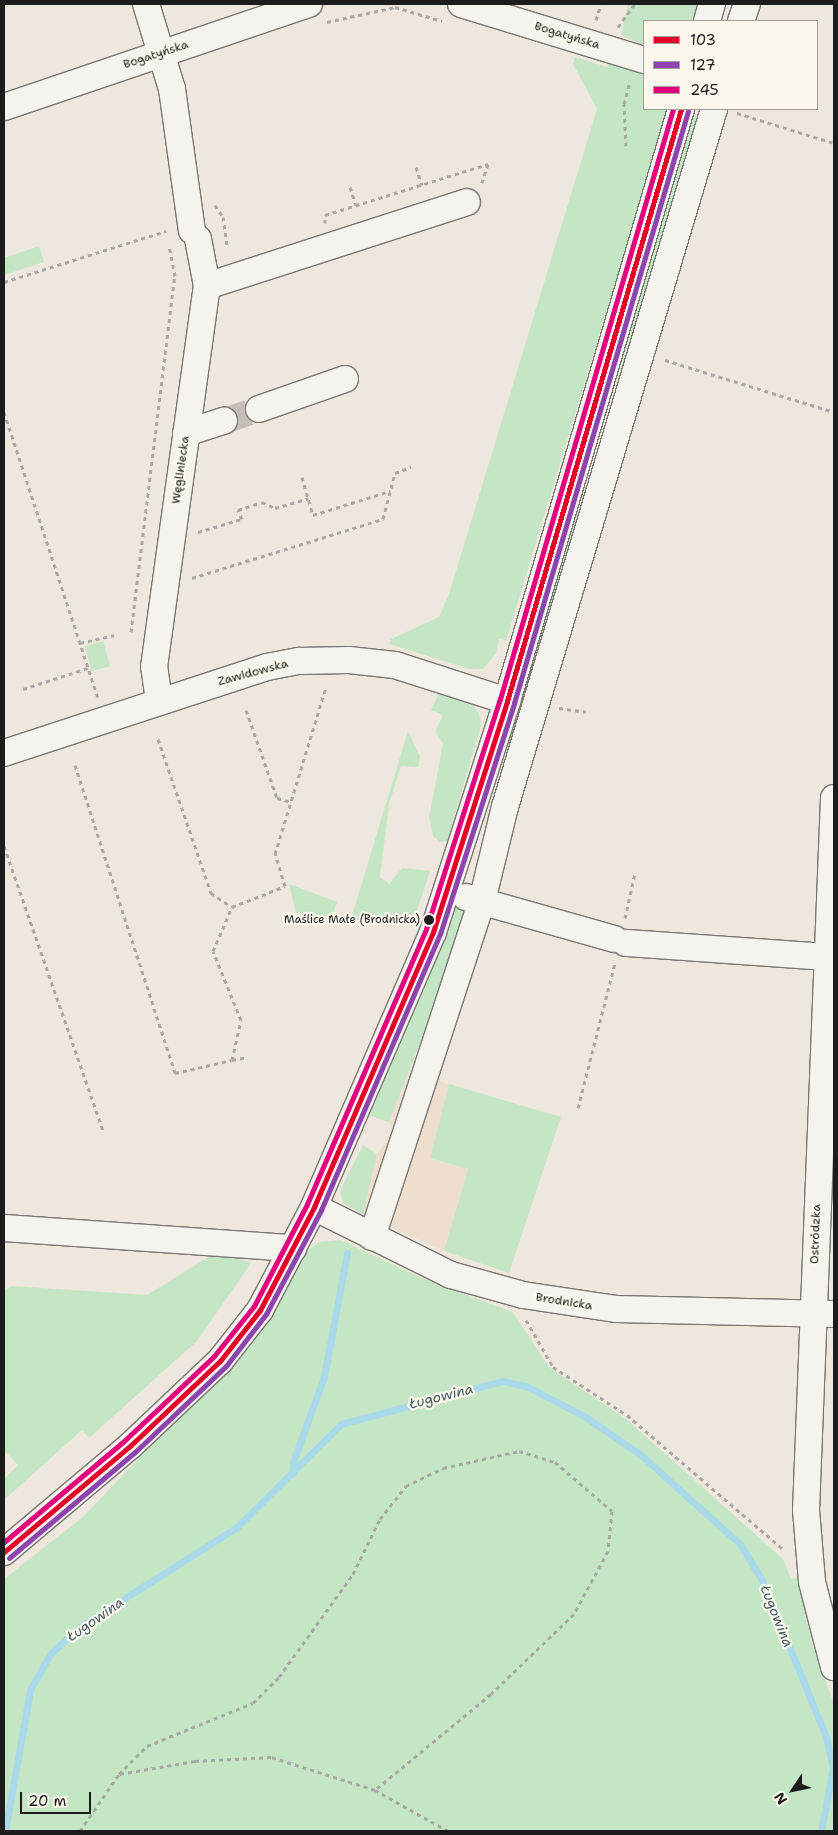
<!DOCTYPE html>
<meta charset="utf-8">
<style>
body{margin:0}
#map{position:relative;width:838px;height:1835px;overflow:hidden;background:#eee7de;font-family:"Shantell Sans",sans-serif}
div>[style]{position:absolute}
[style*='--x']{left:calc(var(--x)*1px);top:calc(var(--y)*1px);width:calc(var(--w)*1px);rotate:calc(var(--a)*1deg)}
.built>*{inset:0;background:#eddece}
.green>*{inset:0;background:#c5e6c4;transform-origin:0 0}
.stream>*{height:7px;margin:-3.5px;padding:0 3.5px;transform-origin:3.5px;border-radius:3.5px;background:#aadae9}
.minor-tunnel>*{height:26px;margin-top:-13px;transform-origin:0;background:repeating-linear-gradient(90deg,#c4beb7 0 26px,transparent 0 39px)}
.path>*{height:3px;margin-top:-1.5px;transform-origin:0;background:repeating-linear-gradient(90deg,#aba9a6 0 4px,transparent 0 8px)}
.roads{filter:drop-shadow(1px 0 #7a7773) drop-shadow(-1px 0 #7a7773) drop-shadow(0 1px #7a7773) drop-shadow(0 -1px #7a7773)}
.minor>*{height:26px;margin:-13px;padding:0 13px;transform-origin:13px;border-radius:13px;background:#f5f3ee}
.bus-1>*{height:5px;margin:-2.5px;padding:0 2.5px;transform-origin:2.5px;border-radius:2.5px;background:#e4002b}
.bus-2>*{height:5px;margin:-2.5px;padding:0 2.5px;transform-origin:2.5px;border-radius:2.5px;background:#8e44ad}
.bus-3>*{height:5px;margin:-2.5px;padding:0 2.5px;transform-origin:2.5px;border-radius:2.5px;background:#e5007d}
.dots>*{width:14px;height:14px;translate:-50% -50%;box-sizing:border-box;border:2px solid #fbf7ec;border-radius:50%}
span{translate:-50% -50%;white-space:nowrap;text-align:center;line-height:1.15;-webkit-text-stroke:4.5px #fbf7ec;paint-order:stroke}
.bus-label{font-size:11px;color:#1c1c1c}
.right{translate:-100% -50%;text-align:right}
.street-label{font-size:12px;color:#1c1c1c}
.water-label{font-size:14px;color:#445d66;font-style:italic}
.frame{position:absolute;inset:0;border:5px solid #1c1c1c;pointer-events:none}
.legend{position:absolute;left:643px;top:20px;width:175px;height:90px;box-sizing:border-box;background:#fbf7ec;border:1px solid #a29f99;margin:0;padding:6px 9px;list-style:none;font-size:15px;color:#1c1c1c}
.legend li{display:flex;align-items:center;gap:10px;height:25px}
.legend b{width:25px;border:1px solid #a29f99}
.north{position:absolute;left:768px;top:1765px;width:50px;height:50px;-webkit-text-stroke:4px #fbf7ec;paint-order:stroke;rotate:236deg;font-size:14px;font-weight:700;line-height:20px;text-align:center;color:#1c1c1c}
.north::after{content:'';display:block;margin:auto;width:18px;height:22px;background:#1c1c1c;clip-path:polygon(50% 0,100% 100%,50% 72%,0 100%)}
.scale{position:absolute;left:20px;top:1792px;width:71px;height:22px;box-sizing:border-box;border:2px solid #1c1c1c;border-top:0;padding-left:6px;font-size:15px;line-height:18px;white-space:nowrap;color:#1c1c1c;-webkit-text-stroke:4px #fbf7ec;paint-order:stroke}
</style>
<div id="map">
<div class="built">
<div style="clip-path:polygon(409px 1074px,449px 1084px,430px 1158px,468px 1169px,444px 1251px,363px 1215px,377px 1154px,393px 1130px,389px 1122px)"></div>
</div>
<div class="green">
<div style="clip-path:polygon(628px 4px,699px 4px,693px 21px,644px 21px,644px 45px,621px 35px)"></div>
<div style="clip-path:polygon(575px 57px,607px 67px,610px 59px,644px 70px,644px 109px,668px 109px,506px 641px,499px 638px,496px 653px,483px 669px,470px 669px,389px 644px,391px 639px,439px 617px,449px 594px,597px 109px,573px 64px)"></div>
<div style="left:689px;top:113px;width:11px;height:399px;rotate:15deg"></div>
<div style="clip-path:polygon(39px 246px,44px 262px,4px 275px,4px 258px)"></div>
<div style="left:570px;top:513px;width:14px;height:142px;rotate:17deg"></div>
<div style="left:103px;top:641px;width:26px;height:19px;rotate:74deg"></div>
<div style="left:525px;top:662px;width:14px;height:194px;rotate:21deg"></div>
<div style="clip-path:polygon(441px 689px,467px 699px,479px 713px,481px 726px,447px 841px,440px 842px,433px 836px,429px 818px,443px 743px,435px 732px,443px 715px,431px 710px)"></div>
<div style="clip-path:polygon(408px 731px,420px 757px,418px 767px,401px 766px,389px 804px,380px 877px,389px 884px,402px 868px,430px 871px,412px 925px,351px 919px)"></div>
<div style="clip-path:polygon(289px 884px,337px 902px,332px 917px,296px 913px)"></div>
<div style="clip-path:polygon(460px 904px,465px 910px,442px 988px,389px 1122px,385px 1121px,369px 1115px,448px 915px)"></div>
<div style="clip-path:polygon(449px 1084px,561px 1117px,509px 1273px,444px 1251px,468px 1169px,430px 1158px)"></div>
<div style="clip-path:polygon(363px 1145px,377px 1154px,363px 1215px,343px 1203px,340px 1191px)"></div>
<div style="clip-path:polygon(341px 1240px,421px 1278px,513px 1312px,549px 1367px,626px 1419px,783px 1559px,791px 1579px,797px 1578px,813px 1647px,834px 1704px,834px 1831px,4px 1831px,4px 1579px,84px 1516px,254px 1338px,298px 1256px,320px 1242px)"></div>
<div style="clip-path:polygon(218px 1251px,251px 1263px,197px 1341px,89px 1438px,82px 1430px,4px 1500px,4px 1479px,18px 1465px,4px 1450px,4px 1290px,12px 1286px,147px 1295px)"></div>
</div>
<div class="stream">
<div style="--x:293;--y:1473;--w:11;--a:-90"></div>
<div style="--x:293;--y:1462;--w:90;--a:-70"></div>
<div style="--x:324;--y:1377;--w:126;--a:-79.5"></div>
<div style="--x:5;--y:1831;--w:143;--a:-79.9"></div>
<div style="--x:30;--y:1690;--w:41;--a:-60.9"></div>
<div style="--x:50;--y:1654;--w:42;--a:-42.1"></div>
<div style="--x:81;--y:1626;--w:185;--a:-32.4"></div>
<div style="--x:237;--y:1527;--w:146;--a:-44.7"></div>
<div style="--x:341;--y:1424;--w:167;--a:-15"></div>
<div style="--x:502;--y:1381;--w:25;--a:12"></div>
<div style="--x:526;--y:1386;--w:65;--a:27.3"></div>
<div style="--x:584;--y:1416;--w:69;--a:34.4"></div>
<div style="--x:641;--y:1455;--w:133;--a:42"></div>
<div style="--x:740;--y:1544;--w:42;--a:58.6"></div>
<div style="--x:762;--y:1580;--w:170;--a:67.8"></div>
<div style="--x:826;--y:1737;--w:31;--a:77"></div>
<div style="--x:833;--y:1767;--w:65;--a:100.6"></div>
</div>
<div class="minor-tunnel">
<div style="--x:224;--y:421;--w:37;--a:-19"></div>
</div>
<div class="path">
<div style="--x:596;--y:20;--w:17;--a:-73"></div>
<div style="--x:327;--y:22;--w:70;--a:-12.4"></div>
<div style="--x:395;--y:7;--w:49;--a:16.6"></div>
<div style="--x:618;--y:27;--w:29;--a:-54"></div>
<div style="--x:737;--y:113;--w:102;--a:17.2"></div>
<div style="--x:626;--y:146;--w:42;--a:-92.7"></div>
<div style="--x:624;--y:104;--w:24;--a:-75"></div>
<div style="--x:416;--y:167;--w:19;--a:72"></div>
<div style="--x:350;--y:187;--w:19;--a:72"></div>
<div style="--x:215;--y:205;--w:14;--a:56"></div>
<div style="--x:223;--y:217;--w:28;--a:82"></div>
<div style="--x:325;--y:223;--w:8;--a:-90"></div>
<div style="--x:325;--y:215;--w:171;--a:-17.4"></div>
<div style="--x:488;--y:164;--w:20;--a:108"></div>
<div style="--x:4;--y:282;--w:170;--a:-17.5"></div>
<div style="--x:665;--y:360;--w:177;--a:17.1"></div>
<div style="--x:4;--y:412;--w:301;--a:71.8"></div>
<div style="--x:302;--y:477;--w:40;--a:74"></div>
<div style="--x:313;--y:515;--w:81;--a:-17.3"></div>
<div style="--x:198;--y:532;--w:46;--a:-16.5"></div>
<div style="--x:242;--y:519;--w:10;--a:-114"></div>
<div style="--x:238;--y:510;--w:25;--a:-18"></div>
<div style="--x:262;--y:502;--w:14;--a:25"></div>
<div style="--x:275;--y:508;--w:35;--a:-16"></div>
<div style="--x:192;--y:578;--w:200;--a:-17.2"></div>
<div style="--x:383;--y:519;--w:48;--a:-75.4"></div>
<div style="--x:395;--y:473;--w:17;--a:-21"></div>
<div style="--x:131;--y:632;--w:359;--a:-83"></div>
<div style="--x:175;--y:276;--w:31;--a:-101"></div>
<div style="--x:80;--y:643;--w:35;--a:-13"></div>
<div style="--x:23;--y:689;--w:68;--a:-17.9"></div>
<div style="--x:559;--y:708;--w:27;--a:8"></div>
<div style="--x:246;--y:710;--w:93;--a:70.6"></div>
<div style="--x:277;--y:798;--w:15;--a:16"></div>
<div style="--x:158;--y:739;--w:163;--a:71"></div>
<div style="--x:211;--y:893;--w:25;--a:34"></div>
<div style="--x:232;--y:907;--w:57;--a:-21.6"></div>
<div style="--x:285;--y:886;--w:34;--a:-107"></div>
<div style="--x:275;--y:854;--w:175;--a:-73"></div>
<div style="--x:75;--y:765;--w:324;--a:72"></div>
<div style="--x:175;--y:1073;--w:58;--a:-12.8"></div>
<div style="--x:232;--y:1060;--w:41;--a:-77.3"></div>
<div style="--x:241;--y:1020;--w:74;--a:-112.1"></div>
<div style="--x:213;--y:951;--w:48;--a:-66.6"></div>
<div style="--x:4;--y:846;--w:302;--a:70.8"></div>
<div style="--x:625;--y:918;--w:46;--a:-77.5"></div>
<div style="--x:232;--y:1060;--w:16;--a:-11"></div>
<div style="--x:578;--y:1108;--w:150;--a:-75.7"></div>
<div style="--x:526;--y:1320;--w:54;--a:60.1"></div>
<div style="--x:553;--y:1367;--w:88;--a:33"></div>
<div style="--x:627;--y:1415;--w:207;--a:40.7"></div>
<div style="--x:375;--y:1790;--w:84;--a:29.3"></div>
<div style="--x:80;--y:1831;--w:69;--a:-55.6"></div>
<div style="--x:119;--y:1774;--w:40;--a:-45"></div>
<div style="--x:147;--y:1746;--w:114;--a:-22.1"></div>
<div style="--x:253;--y:1703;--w:37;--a:-45"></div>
<div style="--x:279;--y:1677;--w:127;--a:-54.3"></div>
<div style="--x:353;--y:1574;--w:61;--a:-63.9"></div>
<div style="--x:380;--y:1519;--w:42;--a:-51.8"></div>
<div style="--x:406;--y:1486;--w:41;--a:-25.9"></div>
<div style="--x:443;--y:1468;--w:78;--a:-12.6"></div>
<div style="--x:519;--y:1451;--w:38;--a:17"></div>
<div style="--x:555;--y:1462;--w:75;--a:40.7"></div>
<div style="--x:612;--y:1511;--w:40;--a:95.7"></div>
<div style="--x:608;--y:1551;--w:72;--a:118.4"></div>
<div style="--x:574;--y:1614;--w:115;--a:136.1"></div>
<div style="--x:491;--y:1694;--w:151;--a:140.4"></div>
<div style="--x:375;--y:1790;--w:109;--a:-162.4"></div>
<div style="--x:271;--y:1757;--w:76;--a:177"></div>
<div style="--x:195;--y:1761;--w:77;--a:170.3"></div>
</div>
<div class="roads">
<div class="minor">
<div style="--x:146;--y:4;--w:89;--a:73"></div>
<div style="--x:172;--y:89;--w:143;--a:82"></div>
<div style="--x:461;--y:4;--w:191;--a:17"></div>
<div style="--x:707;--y:21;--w:18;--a:-74"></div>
<div style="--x:741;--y:21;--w:18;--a:-71"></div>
<div style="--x:4;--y:107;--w:322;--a:-18.7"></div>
<div style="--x:207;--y:286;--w:273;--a:-17.9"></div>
<div style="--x:259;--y:409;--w:91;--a:-19.2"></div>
<div style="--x:186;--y:433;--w:40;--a:-18"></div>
<div style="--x:159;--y:701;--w:34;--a:-98"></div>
<div style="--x:154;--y:667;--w:385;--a:-82.1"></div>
<div style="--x:207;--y:286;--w:48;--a:-100.8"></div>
<div style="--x:4;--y:753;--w:277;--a:-18.1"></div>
<div style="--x:267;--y:667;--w:33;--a:-11"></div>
<div style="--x:299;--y:661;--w:50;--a:-1.1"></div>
<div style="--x:349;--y:660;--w:46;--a:6.2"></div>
<div style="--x:395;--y:665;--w:118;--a:17.8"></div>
<div style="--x:834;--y:798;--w:713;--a:92.25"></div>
<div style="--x:806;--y:1510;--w:72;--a:85.2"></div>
<div style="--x:812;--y:1582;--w:88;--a:75.5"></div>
<div style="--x:466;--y:897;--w:154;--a:15.8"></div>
<div style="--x:626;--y:943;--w:199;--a:4"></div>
<div style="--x:314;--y:1207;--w:153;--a:26.4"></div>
<div style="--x:451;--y:1275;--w:75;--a:15.5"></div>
<div style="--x:523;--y:1295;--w:95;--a:8.5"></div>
<div style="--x:617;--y:1309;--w:217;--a:1.3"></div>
<div style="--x:4;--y:1228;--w:290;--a:4"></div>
<div style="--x:372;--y:1237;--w:354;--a:-71.9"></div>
<div style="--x:482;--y:901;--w:97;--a:-76.3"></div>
<div style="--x:505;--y:807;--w:729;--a:-73.33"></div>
<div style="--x:4;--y:1552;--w:165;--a:-40.1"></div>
<div style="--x:130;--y:1446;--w:124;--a:-43.4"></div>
<div style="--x:220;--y:1361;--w:65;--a:-51.9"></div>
<div style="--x:260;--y:1310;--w:116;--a:-62.3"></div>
<div style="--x:314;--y:1207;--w:300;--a:-66.6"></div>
<div style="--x:433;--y:932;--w:243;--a:-72.2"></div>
<div style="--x:507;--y:701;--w:617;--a:-73.62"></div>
</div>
</div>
<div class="bus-1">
<div style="--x:4;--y:1552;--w:165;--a:-40.1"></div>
<div style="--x:130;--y:1446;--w:124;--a:-43.4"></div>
<div style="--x:220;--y:1361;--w:65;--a:-51.9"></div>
<div style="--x:260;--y:1310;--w:116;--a:-62.3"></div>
<div style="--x:314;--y:1207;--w:300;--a:-66.6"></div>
<div style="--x:433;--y:932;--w:243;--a:-72.2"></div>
<div style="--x:507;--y:701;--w:617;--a:-73.62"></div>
</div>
<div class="bus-2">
<div style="--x:9;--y:1558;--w:165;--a:-40.1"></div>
<div style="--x:135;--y:1452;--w:125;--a:-43.4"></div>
<div style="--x:226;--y:1366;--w:66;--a:-52.4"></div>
<div style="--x:266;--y:1314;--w:118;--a:-62.1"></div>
<div style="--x:321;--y:1210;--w:301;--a:-66.7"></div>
<div style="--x:440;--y:934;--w:243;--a:-72.2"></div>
<div style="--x:514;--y:703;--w:617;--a:-73.62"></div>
</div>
<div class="bus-3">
<div style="--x:4;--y:1542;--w:158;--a:-40.1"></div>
<div style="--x:125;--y:1440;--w:122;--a:-43.3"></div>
<div style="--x:214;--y:1356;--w:64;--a:-51.3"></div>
<div style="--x:254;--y:1306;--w:115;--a:-62.5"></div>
<div style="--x:307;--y:1204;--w:300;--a:-66.6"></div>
<div style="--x:426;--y:929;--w:242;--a:-72.2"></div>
<div style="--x:500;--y:699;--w:615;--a:-73.66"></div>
</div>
<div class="dots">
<div style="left:429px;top:920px;background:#1c1c1c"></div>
</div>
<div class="bus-label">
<span class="right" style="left:420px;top:920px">Maślice Małe (Brodnicka)</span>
</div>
<div class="street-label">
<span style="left:567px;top:36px;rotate:17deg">Bogatyńska</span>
<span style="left:156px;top:55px;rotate:-18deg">Bogatyńska</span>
<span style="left:181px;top:470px;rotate:-82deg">Węgliniecka</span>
<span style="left:253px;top:673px;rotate:-15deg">Zawidowska</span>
<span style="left:816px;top:1234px;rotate:-88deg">Ostródzka</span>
<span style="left:564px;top:1302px;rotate:9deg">Brodnicka</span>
</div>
<div class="water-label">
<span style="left:441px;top:1396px;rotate:-14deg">Ługowina</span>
<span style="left:777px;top:1616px;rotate:68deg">Ługowina</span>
<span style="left:95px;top:1619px;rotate:-35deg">Ługowina</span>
</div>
<div class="frame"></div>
<ul class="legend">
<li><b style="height:6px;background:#e4002b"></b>103</li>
<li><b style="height:6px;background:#8e44ad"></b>127</li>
<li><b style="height:6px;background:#e5007d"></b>245</li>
</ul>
<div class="north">N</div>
<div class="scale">20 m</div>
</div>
